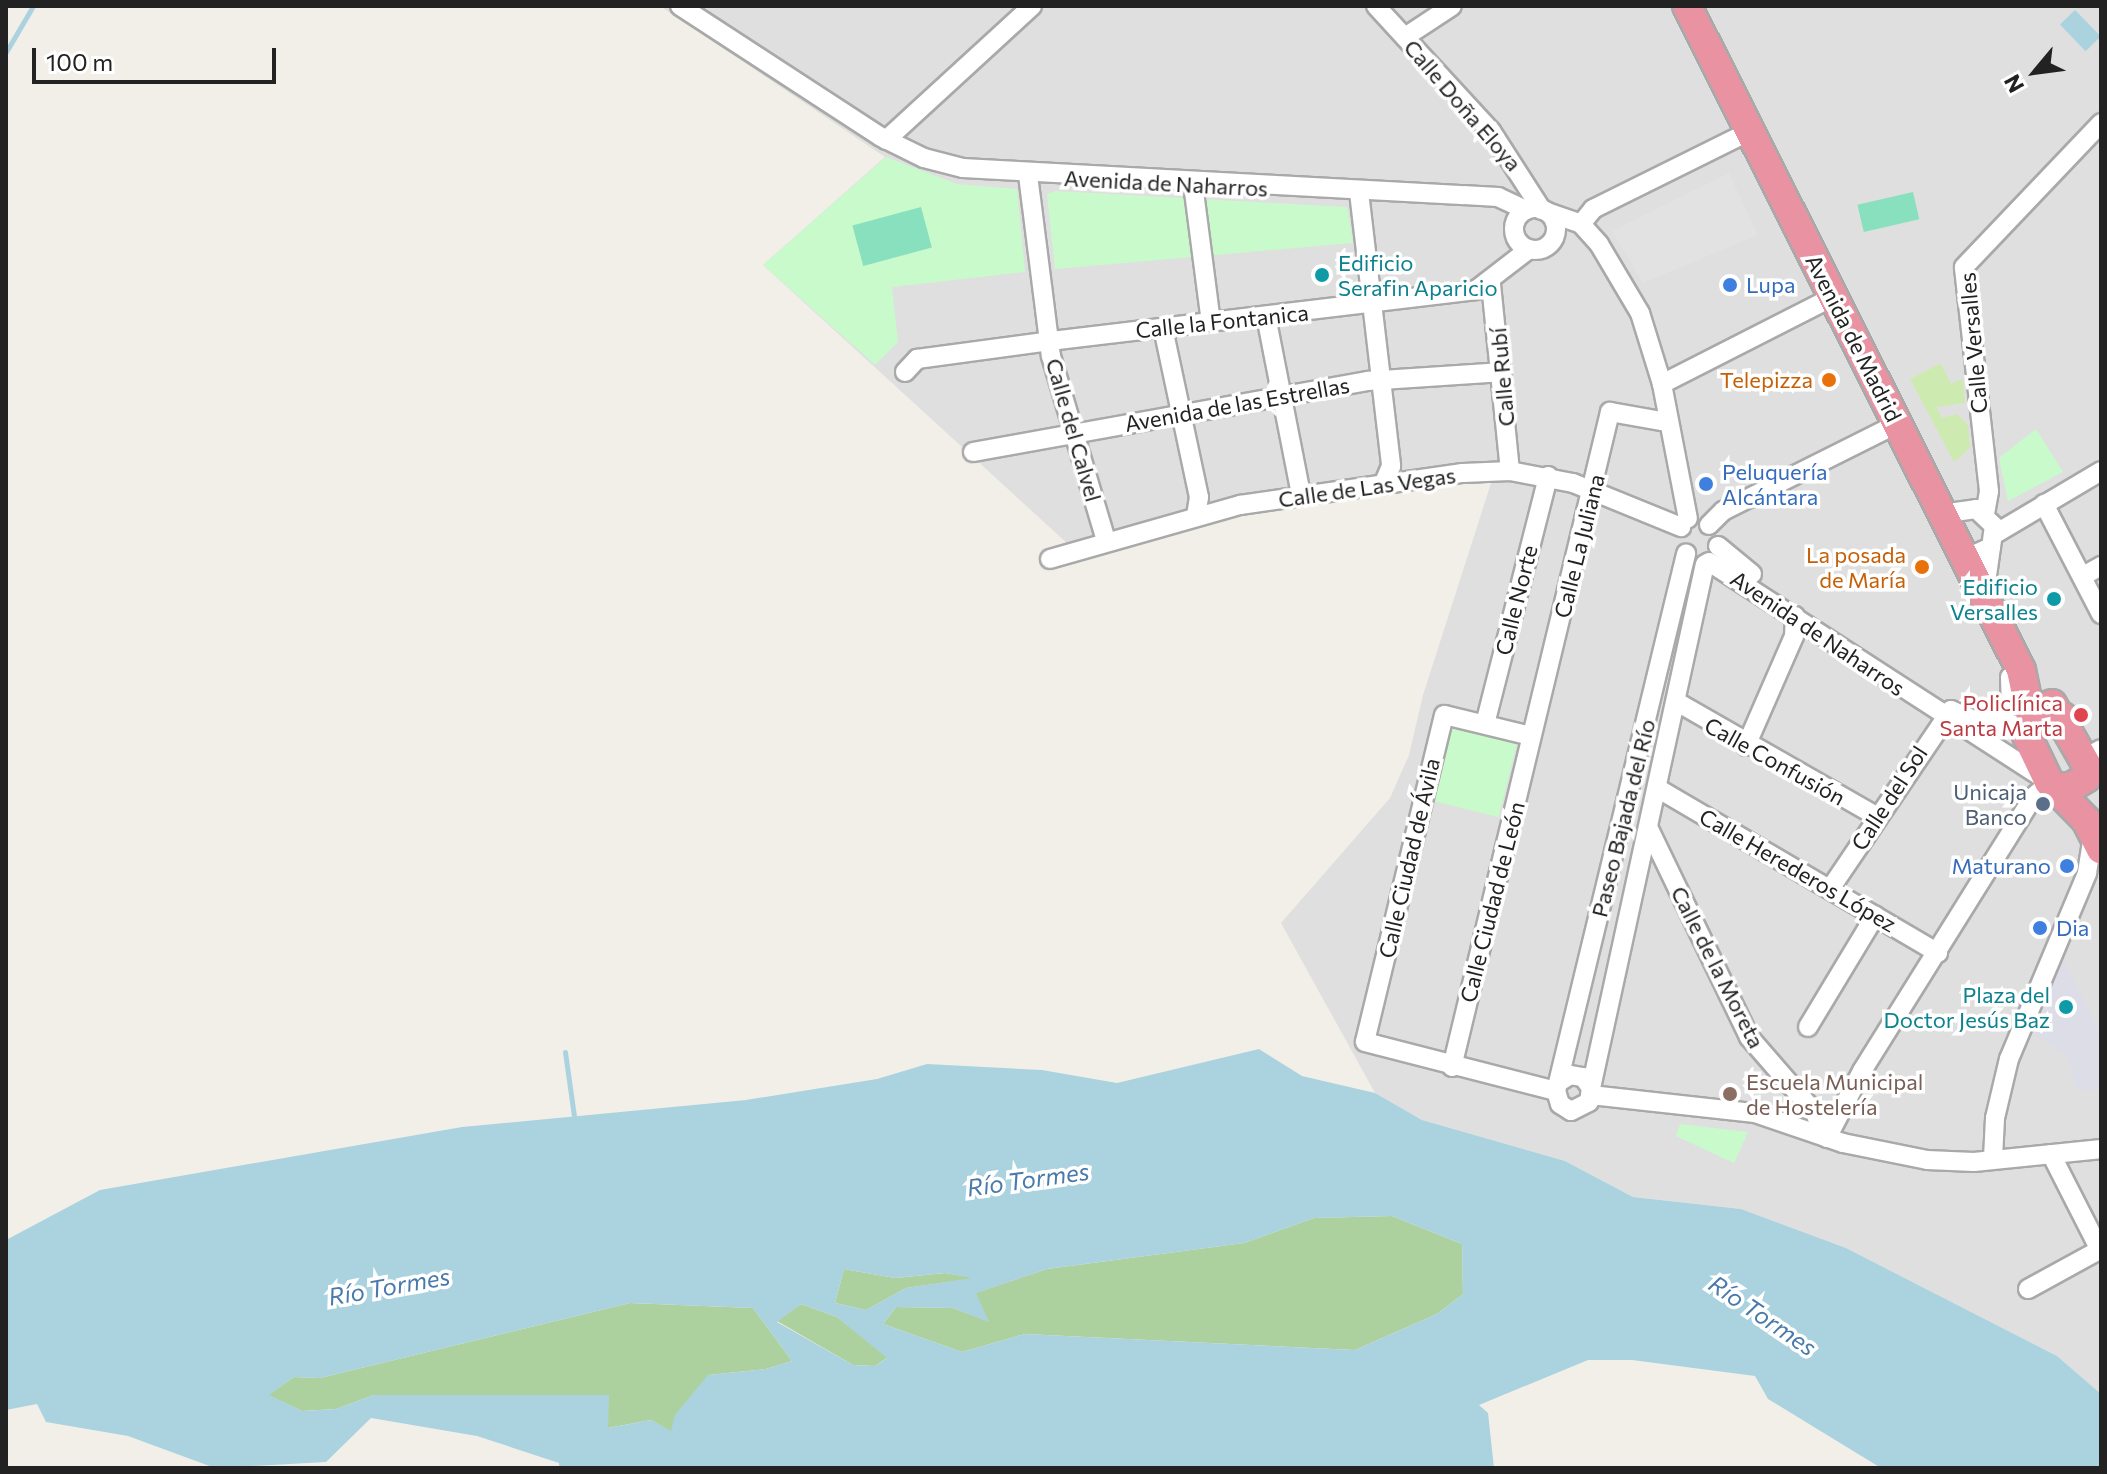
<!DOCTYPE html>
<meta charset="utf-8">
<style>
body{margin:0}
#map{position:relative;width:2107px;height:1474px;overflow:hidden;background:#f2efe9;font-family:Commissioner,sans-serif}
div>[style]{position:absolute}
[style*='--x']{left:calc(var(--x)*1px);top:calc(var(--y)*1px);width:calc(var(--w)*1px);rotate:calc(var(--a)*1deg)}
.residential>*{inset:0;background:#e0dfdf}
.grass>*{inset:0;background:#cdebb0}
.forest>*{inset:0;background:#add19e}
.park>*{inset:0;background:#c8facc;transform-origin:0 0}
.pitch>*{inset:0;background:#88e0be;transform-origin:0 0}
.parking>*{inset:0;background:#e2e2e2}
.plaza>*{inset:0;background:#dddde8}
.water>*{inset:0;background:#aad3df;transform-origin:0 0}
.stream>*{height:5px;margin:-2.5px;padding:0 2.5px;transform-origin:2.5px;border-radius:2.5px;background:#aad3df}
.roads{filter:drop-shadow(2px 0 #a9a9a9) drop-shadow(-2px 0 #a9a9a9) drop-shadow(0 2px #a9a9a9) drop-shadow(0 -2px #a9a9a9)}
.minor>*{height:18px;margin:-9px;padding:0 9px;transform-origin:9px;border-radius:9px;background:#fff}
.minor>.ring{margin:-9px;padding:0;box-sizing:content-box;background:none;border:18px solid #fff;border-radius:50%}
.highway>*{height:28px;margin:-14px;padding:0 14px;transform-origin:14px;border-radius:14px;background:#e892a2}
.dots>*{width:22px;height:22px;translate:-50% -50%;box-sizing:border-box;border:4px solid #fff;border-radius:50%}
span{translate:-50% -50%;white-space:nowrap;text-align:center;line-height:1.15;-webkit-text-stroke:7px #fff;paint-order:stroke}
.street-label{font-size:22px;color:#222}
.culture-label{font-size:22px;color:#0d838f}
.left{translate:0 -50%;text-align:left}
.right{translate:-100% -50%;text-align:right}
.shop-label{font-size:22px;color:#366cbe}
.food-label{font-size:22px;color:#c56008}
.health-label{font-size:22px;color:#be3a42}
.service-label{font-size:22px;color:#4e5e75}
.education-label{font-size:22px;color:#785e54}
.water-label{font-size:24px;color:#4a7aab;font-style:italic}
.frame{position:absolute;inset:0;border:8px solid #222;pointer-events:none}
.north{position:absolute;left:1995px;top:32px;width:80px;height:80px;-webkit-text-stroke:6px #fff;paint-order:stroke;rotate:241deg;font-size:22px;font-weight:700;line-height:32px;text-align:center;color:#222}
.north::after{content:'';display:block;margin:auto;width:28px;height:36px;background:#222;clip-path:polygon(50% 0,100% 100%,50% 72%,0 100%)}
.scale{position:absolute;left:32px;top:48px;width:244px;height:36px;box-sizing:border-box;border:4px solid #222;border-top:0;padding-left:10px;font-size:24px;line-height:28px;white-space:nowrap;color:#222;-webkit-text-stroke:6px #fff;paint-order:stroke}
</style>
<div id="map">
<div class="residential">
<div style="clip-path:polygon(660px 6px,2101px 6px,2101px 1394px,2057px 1356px,1846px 1248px,1741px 1209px,1633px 1197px,1565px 1161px,1422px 1120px,1375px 1093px,1281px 923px,1390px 798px,1409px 755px,1423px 695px,1493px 477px,1202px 519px,1081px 556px,763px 265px,885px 157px)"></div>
</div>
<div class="grass">
<div style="clip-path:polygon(1941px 363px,1951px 384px,1962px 379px,1965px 398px,1965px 403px,1936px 407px,1942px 418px,1957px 414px,1968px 425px,1970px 448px,1954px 462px,1910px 379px)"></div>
</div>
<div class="forest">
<div style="clip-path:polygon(1392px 1216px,1462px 1244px,1463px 1294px,1437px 1314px,1355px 1350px,1025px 1334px,962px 1352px,883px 1324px,896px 1307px,953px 1308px,988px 1321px,975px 1293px,1047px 1269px,1244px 1243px,1314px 1218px)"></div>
<div style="clip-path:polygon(844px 1269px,895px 1278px,945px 1273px,976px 1278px,906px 1288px,866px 1310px,835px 1303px)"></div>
<div style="clip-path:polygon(630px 1303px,753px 1308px,792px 1361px,766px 1369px,708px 1375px,671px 1432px,651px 1420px,608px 1428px,608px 1395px,374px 1395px,336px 1409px,302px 1411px,268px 1395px,294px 1377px,320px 1378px)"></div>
<div style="clip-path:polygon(801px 1304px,837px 1317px,888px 1357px,875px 1366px,853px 1365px,777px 1321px)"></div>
</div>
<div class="park">
<div style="clip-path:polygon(886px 157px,957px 184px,1017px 189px,1025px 272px,892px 287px,898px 342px,875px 365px,763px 265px)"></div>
<div style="clip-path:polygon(1056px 191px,1347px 207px,1353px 243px,1055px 269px,1047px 194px)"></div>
<div style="clip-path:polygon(2036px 429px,2063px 472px,2008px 501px,1999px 458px)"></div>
<div style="left:1451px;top:727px;width:68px;height:76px;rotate:14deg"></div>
<div style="clip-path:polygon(1680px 1124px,1748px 1132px,1734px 1163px,1676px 1136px)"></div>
</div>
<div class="pitch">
<div style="left:1913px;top:192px;width:28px;height:57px;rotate:77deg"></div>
<div style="left:921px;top:207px;width:42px;height:71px;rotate:75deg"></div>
</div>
<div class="parking">
<div style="clip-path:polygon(1729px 173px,1758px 235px,1643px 283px,1612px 231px)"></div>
</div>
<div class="plaza">
<div style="clip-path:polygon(2063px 958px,2101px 1034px,2101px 1089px,2077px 1091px,2067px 1056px,2034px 1035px)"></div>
</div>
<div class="water">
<div style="left:2075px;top:10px;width:37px;height:21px;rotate:46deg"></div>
<div style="clip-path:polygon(evenodd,1259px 1049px,1302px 1076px,1375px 1093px,1422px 1120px,1565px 1161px,1633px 1197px,1741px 1209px,1846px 1248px,2057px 1356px,2101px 1394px,2101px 1468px,1881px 1468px,1768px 1399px,1755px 1376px,1632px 1360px,1588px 1360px,1479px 1405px,1488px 1413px,1494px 1468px,559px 1468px,559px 1463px,477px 1436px,371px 1418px,326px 1462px,215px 1468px,128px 1436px,46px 1422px,37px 1404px,6px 1410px,6px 1240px,100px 1190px,462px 1127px,746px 1100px,877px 1079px,927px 1064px,1042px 1070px,1117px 1083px,1259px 1049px,1392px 1216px,1462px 1244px,1463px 1294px,1437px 1314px,1355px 1350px,1025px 1334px,962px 1352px,883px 1324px,896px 1307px,953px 1308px,989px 1322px,976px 1293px,1047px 1269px,1244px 1243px,1314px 1218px,1392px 1216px,1259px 1049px,844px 1269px,895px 1278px,945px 1273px,972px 1278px,906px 1288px,866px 1310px,835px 1303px,844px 1269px,1259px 1049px,630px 1303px,753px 1308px,792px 1361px,766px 1369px,708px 1375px,675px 1415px,671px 1431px,651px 1420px,608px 1428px,609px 1395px,374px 1395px,336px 1409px,302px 1411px,269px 1395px,294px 1377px,320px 1378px,630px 1303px,1259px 1049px,801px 1304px,837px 1317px,887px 1358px,875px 1366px,853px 1365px,777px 1322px,801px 1304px)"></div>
</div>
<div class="stream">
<div style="--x:6;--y:52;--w:53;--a:-59.6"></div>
<div style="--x:565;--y:1052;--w:72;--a:82"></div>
</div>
<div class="roads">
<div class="minor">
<div style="--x:680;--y:6;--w:240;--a:33.1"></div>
<div style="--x:881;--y:137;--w:48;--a:26"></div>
<div style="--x:924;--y:158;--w:40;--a:14.4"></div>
<div style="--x:963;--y:168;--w:536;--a:3.1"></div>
<div style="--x:1498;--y:197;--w:31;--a:25"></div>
<div style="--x:1376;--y:6;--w:170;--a:47.4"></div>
<div style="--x:1491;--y:131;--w:94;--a:57.2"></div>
<div style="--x:1405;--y:37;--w:56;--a:-33.4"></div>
<div style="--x:886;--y:140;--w:198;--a:-42.5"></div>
<div style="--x:1028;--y:175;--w:182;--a:82.8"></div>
<div style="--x:1051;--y:356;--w:193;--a:73.4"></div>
<div style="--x:1193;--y:184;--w:139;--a:82.6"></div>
<div style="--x:1359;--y:192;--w:276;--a:83.3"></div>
<div style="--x:1391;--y:466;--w:21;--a:113"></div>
<div class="ring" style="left:1514px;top:208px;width:24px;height:24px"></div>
<div style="--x:1547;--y:212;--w:36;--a:19"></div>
<div style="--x:1581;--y:224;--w:27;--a:48"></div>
<div style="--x:1599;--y:244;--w:80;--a:59.3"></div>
<div style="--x:1640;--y:313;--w:74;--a:72.8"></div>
<div style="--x:1662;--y:384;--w:137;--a:79.1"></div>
<div style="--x:1581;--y:224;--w:19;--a:-51"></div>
<div style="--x:1593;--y:209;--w:175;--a:-26.4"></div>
<div style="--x:1491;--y:284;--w:188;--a:84.2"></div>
<div style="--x:1266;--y:316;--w:182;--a:78.9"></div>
<div style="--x:1163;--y:328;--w:173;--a:78"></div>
<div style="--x:1199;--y:497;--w:20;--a:99"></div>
<div style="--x:905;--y:372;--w:18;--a:-47"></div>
<div style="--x:917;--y:359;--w:134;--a:-7.7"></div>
<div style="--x:1050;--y:341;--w:429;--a:-6.8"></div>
<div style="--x:1476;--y:290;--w:67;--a:-37.7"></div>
<div style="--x:1662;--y:384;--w:192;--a:-27"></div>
<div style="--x:973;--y:452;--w:401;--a:-10.2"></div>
<div style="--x:1368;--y:381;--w:134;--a:-3.8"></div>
<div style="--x:2044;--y:504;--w:124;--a:62.6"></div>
<div style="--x:1941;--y:514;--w:35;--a:-8"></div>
<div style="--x:1976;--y:509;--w:25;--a:43"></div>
<div style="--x:1994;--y:526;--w:21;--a:98"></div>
<div style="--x:1991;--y:547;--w:30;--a:156"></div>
<div style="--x:1985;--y:514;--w:23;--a:-80"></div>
<div style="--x:1989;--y:491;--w:225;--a:-96.4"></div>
<div style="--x:1964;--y:267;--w:199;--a:-46.4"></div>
<div style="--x:1709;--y:525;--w:20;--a:-45"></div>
<div style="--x:1723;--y:511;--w:195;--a:-26.6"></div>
<div style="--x:1995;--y:534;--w:123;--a:-30.7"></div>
<div style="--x:1718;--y:546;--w:44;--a:39.5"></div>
<div style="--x:1050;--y:559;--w:198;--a:-15.9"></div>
<div style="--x:1240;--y:505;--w:225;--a:-8.2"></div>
<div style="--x:1463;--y:473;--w:47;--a:-2.4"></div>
<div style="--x:1510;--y:471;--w:64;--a:10.8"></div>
<div style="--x:1573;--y:483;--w:117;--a:22.2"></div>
<div style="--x:1709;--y:562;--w:405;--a:32.9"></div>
<div style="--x:2083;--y:576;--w:21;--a:-29"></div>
<div style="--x:1984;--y:597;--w:50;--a:-82"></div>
<div style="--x:1677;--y:702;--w:229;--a:29.8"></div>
<div style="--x:1951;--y:710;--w:45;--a:23.7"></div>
<div style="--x:1992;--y:728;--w:35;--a:-8"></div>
<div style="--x:1485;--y:724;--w:256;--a:-75.7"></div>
<div style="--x:1984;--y:725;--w:32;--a:-34"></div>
<div style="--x:2011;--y:707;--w:30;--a:-92"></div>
<div style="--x:1531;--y:736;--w:89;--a:-166.4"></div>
<div style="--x:1444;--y:715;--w:336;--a:103.6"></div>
<div style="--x:1365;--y:1042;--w:197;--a:14.4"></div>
<div style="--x:1746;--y:746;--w:120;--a:-66.4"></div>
<div style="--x:1794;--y:636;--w:20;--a:-87"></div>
<div style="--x:2085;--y:758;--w:18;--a:-29"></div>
<div style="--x:1657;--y:788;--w:326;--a:30.4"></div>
<div style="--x:1649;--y:829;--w:231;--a:64.3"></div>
<div style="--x:1749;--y:1037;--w:101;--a:49"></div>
<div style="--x:1815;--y:1113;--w:25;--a:69"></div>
<div style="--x:1830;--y:889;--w:216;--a:-55.9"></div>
<div style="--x:1808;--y:1027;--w:130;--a:-58.9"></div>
<div style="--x:1452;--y:1067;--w:674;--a:-76.44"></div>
<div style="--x:1610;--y:412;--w:58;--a:10"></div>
<div style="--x:1559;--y:1082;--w:13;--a:-32"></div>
<div style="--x:1570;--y:1075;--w:13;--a:9"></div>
<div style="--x:1583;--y:1077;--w:14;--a:54"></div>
<div style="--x:1591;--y:1088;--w:14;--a:98"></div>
<div style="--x:1589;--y:1102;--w:20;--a:153"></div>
<div style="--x:1571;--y:1111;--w:13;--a:-148"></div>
<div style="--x:1560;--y:1104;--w:14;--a:-107"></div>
<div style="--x:1556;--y:1091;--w:553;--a:-76.39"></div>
<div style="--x:1591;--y:1088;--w:536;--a:-77.73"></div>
<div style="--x:1591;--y:1095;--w:165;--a:6.3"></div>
<div style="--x:1755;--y:1113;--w:93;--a:18.8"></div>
<div style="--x:1843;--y:1143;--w:86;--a:11.4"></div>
<div style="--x:1927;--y:1160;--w:47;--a:2.4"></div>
<div style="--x:1974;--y:1162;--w:128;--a:-5.8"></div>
<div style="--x:1827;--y:1138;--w:76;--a:-62.4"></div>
<div style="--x:1862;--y:1071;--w:323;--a:-58"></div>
<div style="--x:2033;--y:797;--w:21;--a:-41"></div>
<div style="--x:2051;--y:1154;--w:108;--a:63"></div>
<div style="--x:1993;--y:1158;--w:40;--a:-87.1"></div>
<div style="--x:1995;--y:1118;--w:61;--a:-76.7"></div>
<div style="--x:2009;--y:1059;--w:202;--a:-67.2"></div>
<div style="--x:2087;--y:873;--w:39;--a:-81"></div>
<div style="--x:2028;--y:1289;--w:83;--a:-28.7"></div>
</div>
<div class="highway">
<div style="--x:1687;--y:6;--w:743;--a:63.3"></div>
<div style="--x:2021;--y:670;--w:49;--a:78.2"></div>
<div style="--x:2052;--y:704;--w:73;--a:60.3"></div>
<div style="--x:2088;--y:767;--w:11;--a:100"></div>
<div style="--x:2086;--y:778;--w:17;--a:149"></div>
<div style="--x:2071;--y:787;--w:16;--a:180"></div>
<div style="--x:2063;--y:717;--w:20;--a:-165"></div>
<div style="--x:2044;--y:712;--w:10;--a:163"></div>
<div style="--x:2034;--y:715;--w:22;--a:108"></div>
<div style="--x:2027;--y:736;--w:51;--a:64.4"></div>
<div style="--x:2049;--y:782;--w:53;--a:45.8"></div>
<div style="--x:2086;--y:820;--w:33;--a:63"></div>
</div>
</div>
<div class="dots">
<div style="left:1322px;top:275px;background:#0f9aa8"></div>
<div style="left:1730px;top:285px;background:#3f7fe0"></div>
<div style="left:1829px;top:380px;background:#e8710a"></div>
<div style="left:1706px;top:484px;background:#3f7fe0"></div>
<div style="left:1922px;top:567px;background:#e8710a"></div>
<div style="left:2054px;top:599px;background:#0f9aa8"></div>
<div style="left:2081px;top:715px;background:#e0444e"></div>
<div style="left:2043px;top:804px;background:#5c6f8a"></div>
<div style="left:2067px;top:866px;background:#3f7fe0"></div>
<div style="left:2040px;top:928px;background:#3f7fe0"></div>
<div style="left:2066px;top:1007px;background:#0f9aa8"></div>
<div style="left:1730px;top:1094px;background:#8d6e63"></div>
</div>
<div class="street-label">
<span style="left:1463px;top:105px;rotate:49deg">Calle Doña Eloya</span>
<span style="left:1166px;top:183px;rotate:3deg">Avenida de Naharros</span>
<span style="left:1222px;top:321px;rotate:-6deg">Calle la Fontanica</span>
<span style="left:1854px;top:338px;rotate:63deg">Avenida de Madrid</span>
<span style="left:1973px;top:343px;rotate:-95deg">Calle Versalles</span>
<span style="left:1502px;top:377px;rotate:-95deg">Calle Rubí</span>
<span style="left:1237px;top:404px;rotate:-10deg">Avenida de las Estrellas</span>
<span style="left:1074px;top:430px;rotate:74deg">Calle del Calvel</span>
<span style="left:1367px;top:487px;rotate:-8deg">Calle de Las Vegas</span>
<span style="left:1579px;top:546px;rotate:-76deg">Calle La Juliana</span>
<span style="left:1516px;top:600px;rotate:-76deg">Calle Norte</span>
<span style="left:1818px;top:633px;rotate:34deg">Avenida de Naharros</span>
<span style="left:1775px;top:761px;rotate:29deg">Calle Confusión</span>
<span style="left:1889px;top:798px;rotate:-57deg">Calle del Sol</span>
<span style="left:1623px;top:818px;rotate:-76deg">Paseo Bajada del Río</span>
<span style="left:1409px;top:858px;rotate:-77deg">Calle Ciudad de Ávila</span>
<span style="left:1798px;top:870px;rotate:30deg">Calle Herederos López</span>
<span style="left:1492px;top:902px;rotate:-76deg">Calle Ciudad de León</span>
<span style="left:1718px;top:967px;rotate:63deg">Calle de la Moreta</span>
</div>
<div class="culture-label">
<span class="left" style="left:1338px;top:275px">Edificio<br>Serafin Aparicio</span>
<span class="right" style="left:2038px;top:599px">Edificio<br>Versalles</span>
<span class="right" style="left:2050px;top:1007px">Plaza del<br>Doctor Jesús Baz</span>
</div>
<div class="shop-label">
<span class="left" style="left:1746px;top:285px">Lupa</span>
<span class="left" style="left:1722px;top:484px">Peluquería<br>Alcántara</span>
<span class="right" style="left:2051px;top:866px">Maturano</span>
<span class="left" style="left:2056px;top:928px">Dia</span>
</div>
<div class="food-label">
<span class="right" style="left:1813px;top:380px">Telepizza</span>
<span class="right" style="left:1906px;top:567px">La posada<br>de María</span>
</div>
<div class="health-label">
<span class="right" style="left:2063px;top:715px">Policlínica<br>Santa Marta</span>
</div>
<div class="service-label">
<span class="right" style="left:2027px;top:804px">Unicaja<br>Banco</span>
</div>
<div class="education-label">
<span class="left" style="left:1746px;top:1094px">Escuela Municipal<br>de Hostelería</span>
</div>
<div class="water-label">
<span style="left:1028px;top:1179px;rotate:-8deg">Río Tormes</span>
<span style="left:389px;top:1286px;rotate:-10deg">Río Tormes</span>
<span style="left:1763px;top:1315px;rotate:34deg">Río Tormes</span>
</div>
<div class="frame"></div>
<div class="north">N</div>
<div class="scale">100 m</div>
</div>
